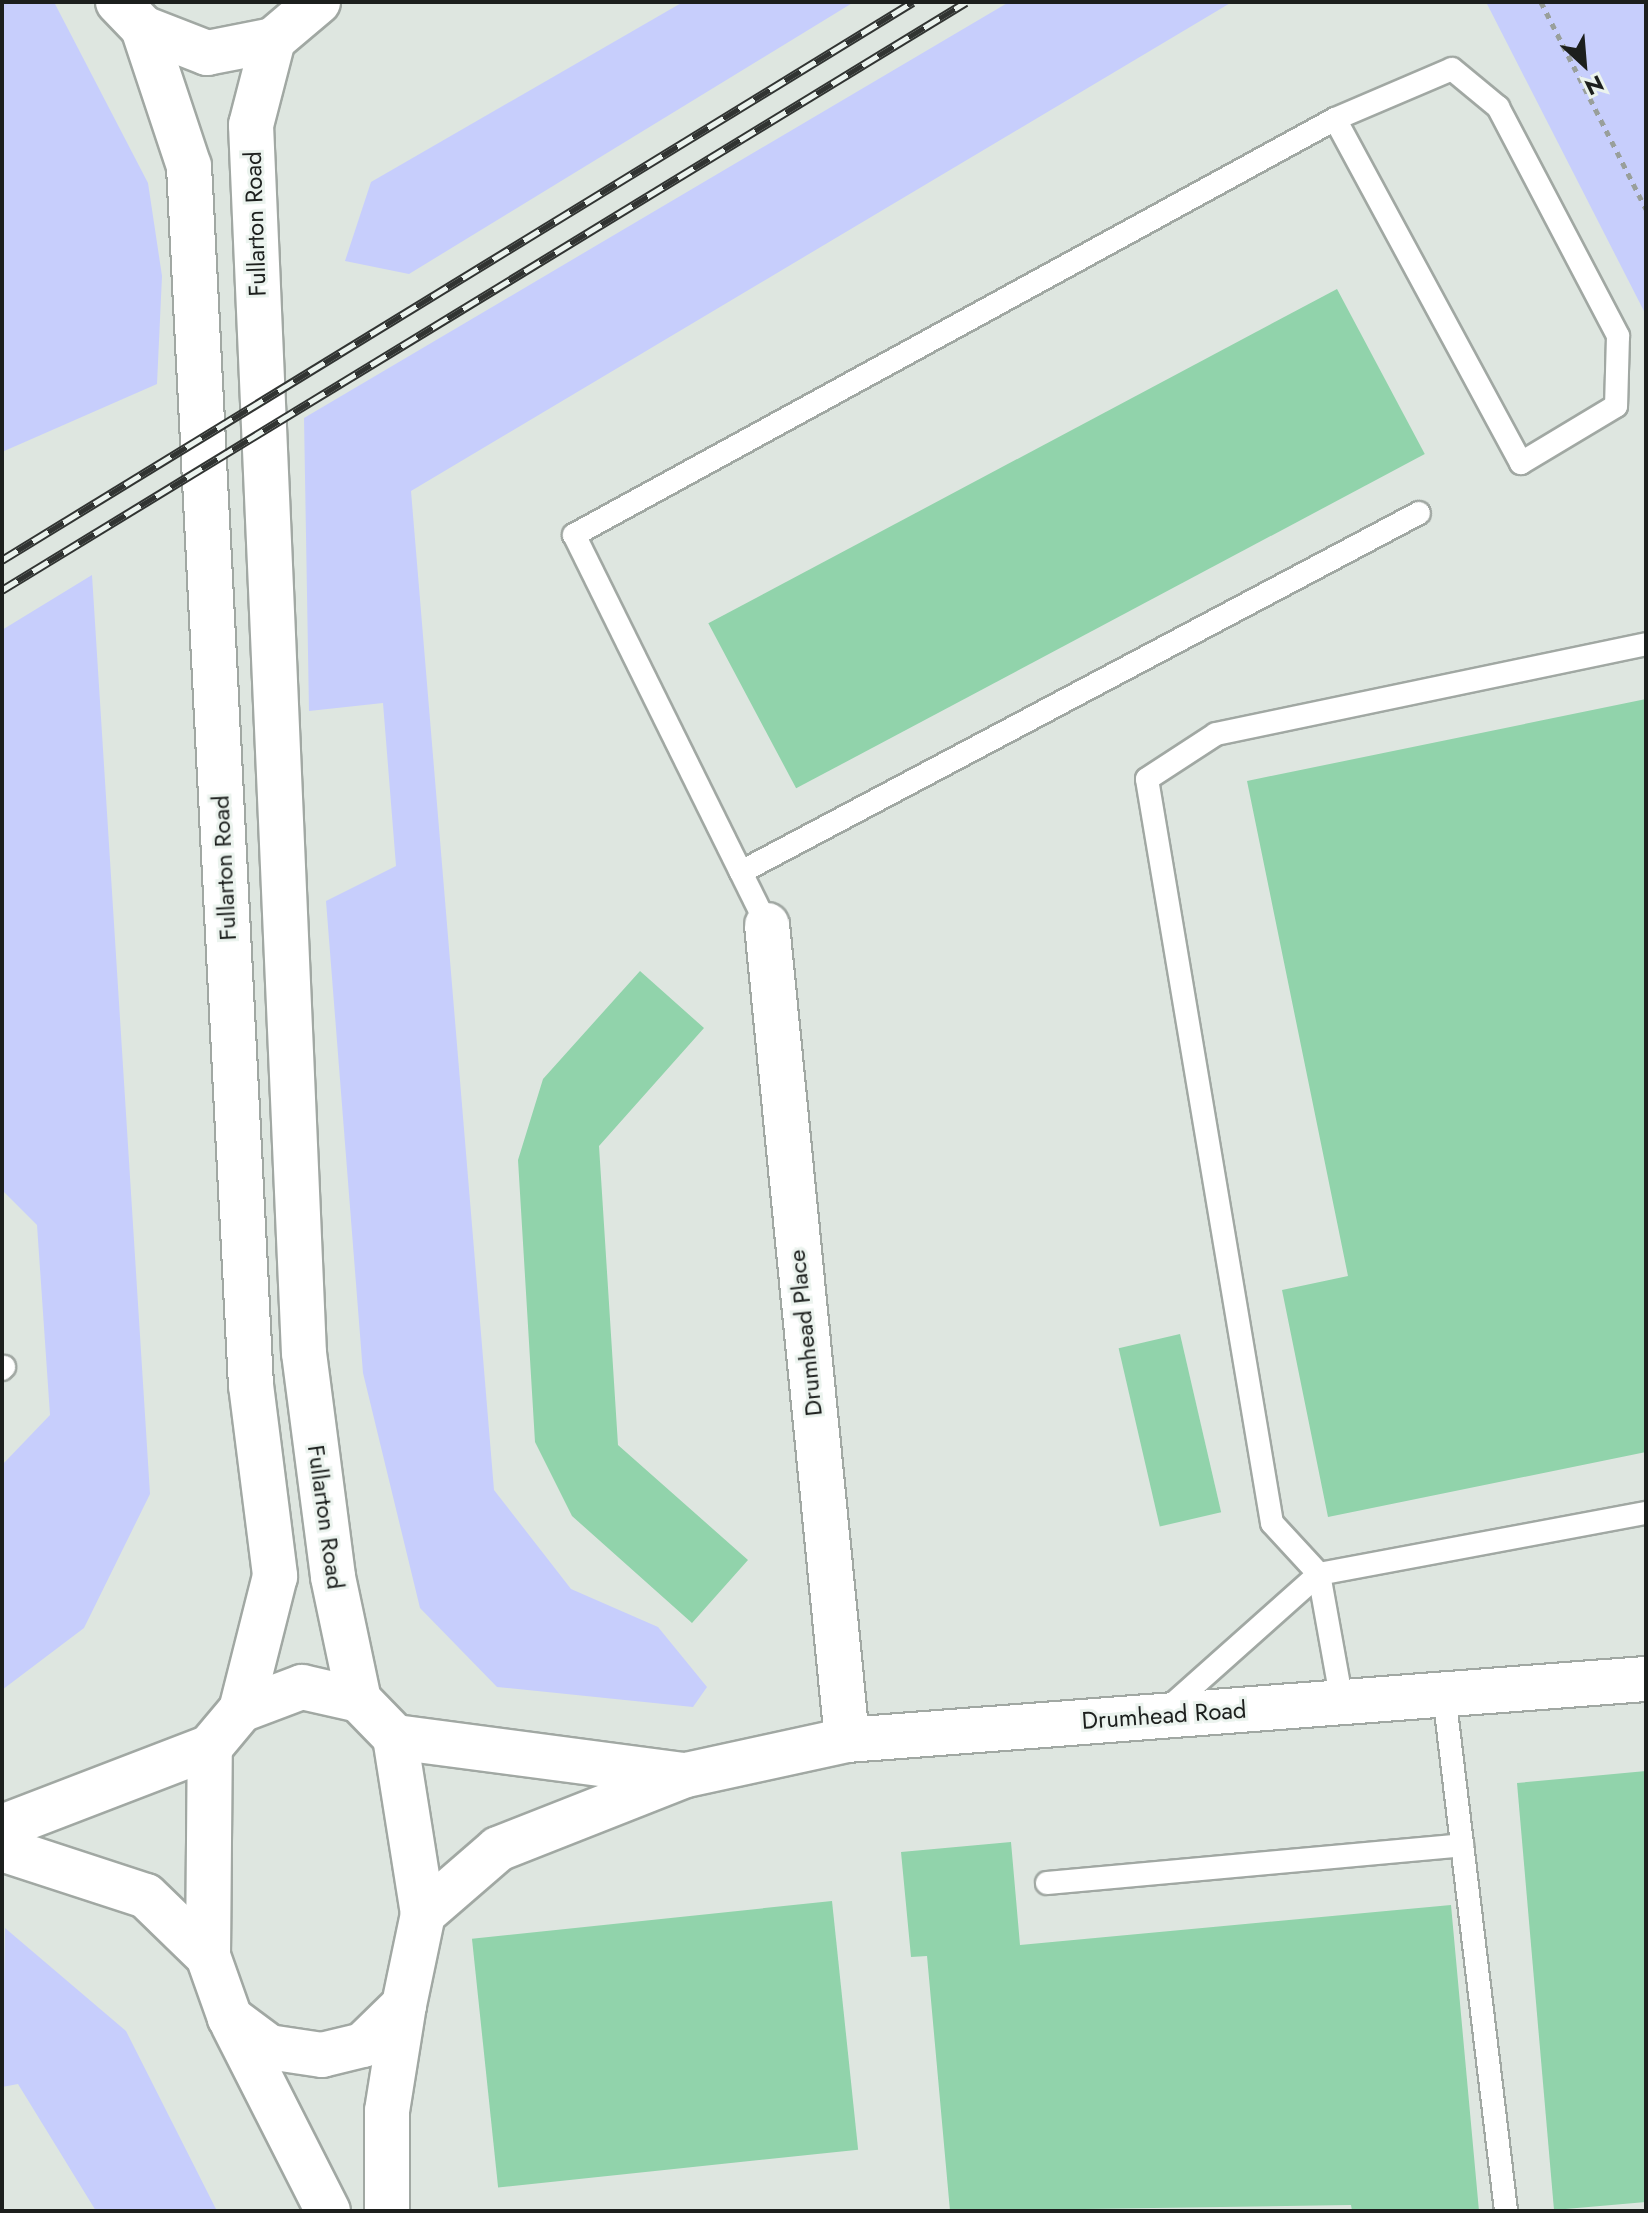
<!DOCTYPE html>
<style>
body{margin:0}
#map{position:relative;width:1648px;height:2213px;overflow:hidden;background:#dee6e0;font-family:Jost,sans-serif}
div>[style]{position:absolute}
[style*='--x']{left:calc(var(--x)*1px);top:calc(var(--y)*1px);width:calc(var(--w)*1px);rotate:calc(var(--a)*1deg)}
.green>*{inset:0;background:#c7cefc}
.building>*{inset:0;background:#91d3ab;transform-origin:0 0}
.path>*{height:5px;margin-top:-2.5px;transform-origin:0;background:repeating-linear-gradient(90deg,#999f9b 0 6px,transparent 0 12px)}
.roads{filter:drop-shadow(2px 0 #a1a8a3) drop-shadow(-2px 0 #a1a8a3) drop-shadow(0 2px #a1a8a3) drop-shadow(0 -2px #a1a8a3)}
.service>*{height:22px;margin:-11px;padding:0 11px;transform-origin:11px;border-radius:11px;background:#fff}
.minor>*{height:44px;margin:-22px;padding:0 22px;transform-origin:22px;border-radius:22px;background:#fff}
.tertiary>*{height:44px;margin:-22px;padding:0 22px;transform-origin:22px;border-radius:22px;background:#fff}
.rail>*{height:9px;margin-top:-4.5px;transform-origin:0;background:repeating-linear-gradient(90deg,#ebf3ee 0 18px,#313432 0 36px);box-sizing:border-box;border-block:2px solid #313432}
span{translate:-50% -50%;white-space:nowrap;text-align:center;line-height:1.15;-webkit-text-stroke:6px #ebf3ee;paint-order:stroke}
.street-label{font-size:24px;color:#1c1f1d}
.frame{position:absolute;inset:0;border:4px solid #1c1f1d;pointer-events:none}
.north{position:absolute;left:1544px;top:24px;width:80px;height:80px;-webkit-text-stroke:6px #ebf3ee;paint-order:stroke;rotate:154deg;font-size:22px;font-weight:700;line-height:32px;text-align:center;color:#1c1f1d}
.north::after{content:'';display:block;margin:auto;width:28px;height:36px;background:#1c1f1d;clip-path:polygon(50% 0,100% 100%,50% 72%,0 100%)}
</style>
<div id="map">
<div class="green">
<div style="clip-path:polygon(2px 2px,54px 2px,148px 183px,162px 276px,157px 384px,2px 452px)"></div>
<div style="clip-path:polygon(683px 2px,854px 2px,409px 274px,345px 261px,371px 182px)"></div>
<div style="clip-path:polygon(1009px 2px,1232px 2px,411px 491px,494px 1490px,571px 1589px,658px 1627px,707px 1687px,693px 1707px,497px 1687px,420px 1608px,363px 1373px,326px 901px,396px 866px,383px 703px,309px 711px,304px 418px)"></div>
<div style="clip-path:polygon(1486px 2px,1646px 2px,1646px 315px)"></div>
<div style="clip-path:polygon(92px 575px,150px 1494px,84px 1628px,2px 1690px,2px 1465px,50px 1415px,37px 1225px,2px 1190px,2px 630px)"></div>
<div style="clip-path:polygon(5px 1928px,126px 2031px,217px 2211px,96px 2211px,18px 2084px,2px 2087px)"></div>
</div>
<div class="building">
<div style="left:1337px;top:289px;width:187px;height:712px;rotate:62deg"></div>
<div style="clip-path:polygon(1646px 699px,1646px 1452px,1328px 1517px,1282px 1290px,1348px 1276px,1247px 781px)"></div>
<div style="clip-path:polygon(640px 971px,704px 1028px,599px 1146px,618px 1445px,748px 1560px,692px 1623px,572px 1516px,535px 1442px,518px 1160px,543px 1079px)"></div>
<div style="left:1180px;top:1334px;width:183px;height:63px;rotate:77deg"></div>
<div style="clip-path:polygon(1646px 1771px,1646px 2202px,1554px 2210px,1517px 1783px)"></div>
<div style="clip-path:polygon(1011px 1842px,1020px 1945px,1451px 1905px,1479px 2211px,1352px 2211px,1351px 2205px,950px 2211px,927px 1956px,911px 1957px,901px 1852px)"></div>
<div style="left:832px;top:1901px;width:250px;height:362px;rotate:84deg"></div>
</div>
<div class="path">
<div style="--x:1541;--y:2;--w:232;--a:63.1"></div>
</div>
<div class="roads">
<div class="service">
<div style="--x:1452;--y:69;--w:60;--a:39.6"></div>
<div style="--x:1498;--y:107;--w:259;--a:62.3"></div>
<div style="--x:1618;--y:336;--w:70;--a:91.6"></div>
<div style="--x:1616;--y:406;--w:111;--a:149"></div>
<div style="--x:1521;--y:463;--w:391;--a:-118.4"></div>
<div style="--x:1335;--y:119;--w:127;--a:-23.1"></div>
<div style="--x:741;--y:872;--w:767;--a:-27.9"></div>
<div style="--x:767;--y:925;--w:435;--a:-116.3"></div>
<div style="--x:574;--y:535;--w:867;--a:-28.66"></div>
<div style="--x:2;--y:1369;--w:3;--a:-45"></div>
<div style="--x:1444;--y:1694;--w:521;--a:83.16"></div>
<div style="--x:1342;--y:1702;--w:130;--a:-100.2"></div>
<div style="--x:1319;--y:1574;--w:69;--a:-132.7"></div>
<div style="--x:1272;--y:1523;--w:754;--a:-99.54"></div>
<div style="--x:1147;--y:779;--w:82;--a:-33.1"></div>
<div style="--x:1216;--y:734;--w:439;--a:-11.8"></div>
<div style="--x:1164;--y:1712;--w:208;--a:-41.7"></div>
<div style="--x:1319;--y:1574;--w:333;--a:-10.6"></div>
<div style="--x:1047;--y:1883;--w:417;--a:-5.2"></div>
</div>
<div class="minor">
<div style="--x:767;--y:925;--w:819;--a:84.39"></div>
<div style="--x:395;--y:1737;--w:290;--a:7.5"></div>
<div style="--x:2;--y:1827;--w:223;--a:-21"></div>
<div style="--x:2;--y:1849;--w:151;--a:18.1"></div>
<div style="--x:146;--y:1896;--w:86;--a:44.1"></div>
<div style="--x:423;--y:1914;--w:99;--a:-40.9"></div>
<div style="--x:498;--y:1849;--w:202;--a:-21.5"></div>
<div style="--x:686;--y:1775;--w:165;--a:-12.3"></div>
<div style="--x:847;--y:1740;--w:801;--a:-4.37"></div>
</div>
<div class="tertiary">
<div style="--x:118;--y:2;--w:36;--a:46"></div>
<div style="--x:143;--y:28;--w:69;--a:21.3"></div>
<div style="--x:207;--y:53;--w:67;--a:-11.1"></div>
<div style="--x:273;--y:40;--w:59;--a:-40.2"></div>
<div style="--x:143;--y:28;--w:145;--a:71.6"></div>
<div style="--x:189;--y:166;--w:1221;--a:87.09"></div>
<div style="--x:251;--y:1385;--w:193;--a:82.8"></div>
<div style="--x:275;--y:1576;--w:138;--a:104.2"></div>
<div style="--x:273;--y:40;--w:88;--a:104.5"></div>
<div style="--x:251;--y:125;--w:1229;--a:87.53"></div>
<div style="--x:304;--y:1353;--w:226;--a:82.6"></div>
<div style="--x:333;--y:1577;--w:126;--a:78.1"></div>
<div style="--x:302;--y:1687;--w:58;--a:12.8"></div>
<div style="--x:359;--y:1700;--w:52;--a:45.8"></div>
<div style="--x:395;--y:1737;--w:179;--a:81"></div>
<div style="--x:423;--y:1914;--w:93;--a:101.8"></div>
<div style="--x:404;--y:2005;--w:57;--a:135.7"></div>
<div style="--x:363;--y:2045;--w:42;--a:166.3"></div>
<div style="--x:322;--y:2055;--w:54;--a:-171.4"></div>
<div style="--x:269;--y:2047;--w:49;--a:-143.4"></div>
<div style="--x:230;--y:2018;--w:66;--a:-109.5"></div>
<div style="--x:208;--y:1956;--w:209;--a:-89.5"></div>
<div style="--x:210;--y:1747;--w:48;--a:-50"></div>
<div style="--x:241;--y:1710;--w:65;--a:-20.7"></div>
<div style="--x:233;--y:2024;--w:210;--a:63.1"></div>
<div style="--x:387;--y:2211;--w:100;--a:-90"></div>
<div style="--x:387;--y:2111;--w:107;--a:-80.9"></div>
</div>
</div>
<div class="rail">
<div style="--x:2;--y:560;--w:1068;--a:-31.49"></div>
<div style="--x:2;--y:590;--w:1129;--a:-31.38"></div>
</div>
<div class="street-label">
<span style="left:255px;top:224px;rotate:-92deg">Fullarton Road</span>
<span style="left:224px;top:868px;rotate:-93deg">Fullarton Road</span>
<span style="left:805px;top:1333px;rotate:-96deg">Drumhead Place</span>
<span style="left:326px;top:1517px;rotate:82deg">Fullarton Road</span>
<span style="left:1164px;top:1715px;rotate:-4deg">Drumhead Road</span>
</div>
<div class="frame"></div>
<div class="north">N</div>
</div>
